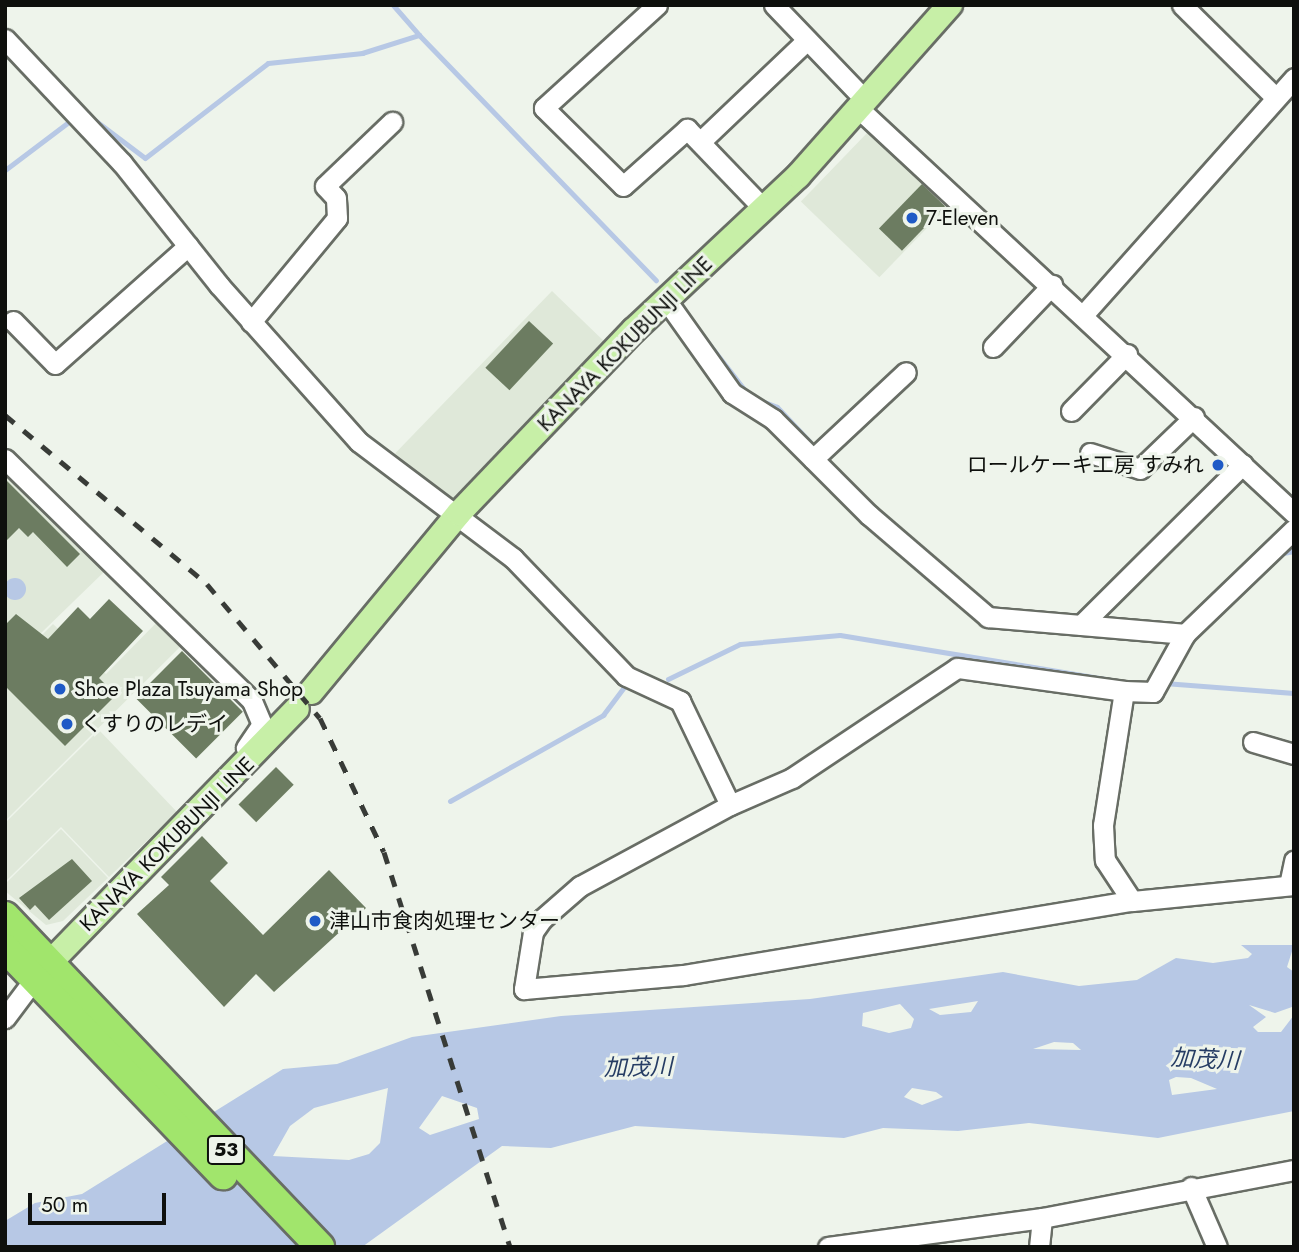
<!DOCTYPE html>
<html>
<head>
<meta charset="utf-8">
<style>
  body { margin:0 }
  #map { position:relative; width:1299px; height:1252px; overflow:hidden; background:#eef4eb; font-family:Jost,"Noto Sans JP",sans-serif }
  div>[style] { position:absolute }
  [style*='--x'] { left:calc(var(--x)*1px); top:calc(var(--y)*1px); width:calc(var(--w)*1px); rotate:calc(var(--a)*1deg) }
  .built>* { inset:0; background:#dfe8d9; transform-origin:0 0 }
  .water>* { inset:0; background:#b7c8e5 }
  .round { border-radius:50% }
  .stream>* { height:5px; margin:-2.5px; padding:0 2.5px; transform-origin:2.5px; border-radius:2.5px; background:#b7c8e5 }
  .building>* { inset:0; background:#6c7c61; transform-origin:0 0 }
  .roads { filter:drop-shadow(2px 0 #686d65) drop-shadow(-2px 0 #686d65) drop-shadow(0 2px #686d65) drop-shadow(0 -2px #686d65) }
  .minor>* { height:19px; margin:-9.5px; padding:0 9.5px; transform-origin:9.5px; border-radius:9.5px; background:#fff }
  .major>* { height:24px; margin:-12px; padding:0 12px; transform-origin:12px; border-radius:12px; background:#c7efa7 }
  .highway>* { height:28px; margin:-14px; padding:0 14px; transform-origin:14px; border-radius:14px; background:#a1e56c }
  .rail>* { height:5px; margin-top:-2.5px; transform-origin:0; background:repeating-linear-gradient(90deg,#383b37 0 12px,transparent 0 24px) }
  .dots>* { width:19px; height:19px; translate:-50% -50%; box-sizing:border-box; border:4px solid #eef4eb; border-radius:50% }
  span { translate:-50% -50%; white-space:nowrap; text-align:center; line-height:1.15; -webkit-text-stroke:6px #eef4eb; paint-order:stroke }
  .shield-label span { padding:2px 5px; background:#eef4eb; border:2px solid; border-radius:5px; -webkit-text-stroke-width:0 }
  .shield-label { font-size:19px; color:#0e100d; font-weight:700 }
  .poi-label { font-size:21px; color:#0e100d }
  .left { translate:0 -50%; text-align:left }
  .right { translate:-100% -50%; text-align:right }
  .street-label { font-size:21px; color:#0e100d }
  .water-label { font-size:23px; color:#263d64; font-style:italic }
  .frame { position:absolute; inset:0; border:7px solid #0e100d; pointer-events:none }
  .scale { position:absolute; left:28px; top:1193px; width:138px; height:32px; box-sizing:border-box; border:4px solid #0e100d; border-top:0; padding-left:9px; font-size:21px; line-height:24px; white-space:nowrap; color:#0e100d; -webkit-text-stroke:5px #eef4eb; paint-order:stroke }
</style>
</head>
<body>
<div id="map">
  <div class="built">
    <i style="left:869px;top:131px;width:109px;height:98px;rotate:44deg"></i>
    <i style="left:552px;top:291px;width:76px;height:226px;rotate:44deg"></i>
    <i style="clip-path:polygon(5px 471px,106px 570px,5px 668px)"></i>
    <i style="clip-path:polygon(159px 620px,184px 643px,5px 821px,5px 672px,53px 624px,106px 674px)"></i>
    <i style="clip-path:polygon(99px 730px,177px 812px,109px 877px,61px 827px,5px 882px,5px 823px)"></i>
    <i style="clip-path:polygon(61px 829px,108px 878px,63px 921px,46px 925px,5px 891px,5px 884px)"></i>
  </div>
  <div class="water">
    <i class="round" style="left:4px;top:578px;width:22px;height:22px"></i>
    <i style="clip-path:polygon(evenodd,1241px 945px,1294px 945px,1287px 967px,1294px 972px,1292px 1007px,1275px 1013px,1249px 1005px,1266px 1017px,1253px 1027px,1258px 1032px,1281px 1032px,1294px 1015px,1294px 1111px,1158px 1138px,1029px 1123px,958px 1131px,883px 1128px,844px 1138px,635px 1126px,551px 1148px,502px 1146px,362px 1247px,5px 1247px,5px 1221px,35px 1203px,82px 1194px,283px 1069px,337px 1064px,412px 1037px,561px 1016px,810px 999px,1003px 972px,1079px 986px,1137px 980px,1176px 958px,1213px 963px,1248px 958px,1252px 954px,1241px 945px,978px 1001px,971px 1012px,940px 1015px,929px 1009px,978px 1001px,1241px 945px,900px 1004px,914px 1019px,911px 1028px,889px 1033px,862px 1026px,863px 1013px,900px 1004px,1241px 945px,1054px 1042px,1073px 1043px,1081px 1050px,1033px 1049px,1054px 1042px,1241px 945px,1176px 1077px,1191px 1078px,1217px 1089px,1172px 1095px,1169px 1080px,1176px 1077px,1241px 945px,388px 1088px,380px 1143px,369px 1154px,349px 1160px,273px 1156px,290px 1126px,314px 1108px,388px 1088px,1241px 945px,912px 1088px,936px 1092px,943px 1097px,922px 1105px,904px 1097px,912px 1088px,1241px 945px,442px 1096px,477px 1108px,479px 1119px,430px 1135px,419px 1128px,442px 1096px)"></i>
  </div>
  <div class="stream">
    <i style="--x:393;--y:5;--w:40;--a:49"></i>
    <i style="--x:88;--y:115;--w:71;--a:37"></i>
    <i style="--x:145;--y:158;--w:155;--a:-37.7"></i>
    <i style="--x:268;--y:63;--w:95;--a:-6.1"></i>
    <i style="--x:362;--y:53;--w:60;--a:-17.5"></i>
    <i style="--x:419;--y:35;--w:341;--a:46"></i>
    <i style="--x:5;--y:170;--w:83;--a:-37.1"></i>
    <i style="--x:702;--y:335;--w:73;--a:52.2"></i>
    <i style="--x:759;--y:400;--w:19;--a:21"></i>
    <i style="--x:777;--y:407;--w:48;--a:46.7"></i>
    <i style="--x:1278;--y:554;--w:16;--a:-11"></i>
    <i style="--x:668;--y:679;--w:80;--a:-25.9"></i>
    <i style="--x:740;--y:644;--w:100;--a:-5.1"></i>
    <i style="--x:840;--y:635;--w:275;--a:9.4"></i>
    <i style="--x:1164;--y:683;--w:130;--a:4.4"></i>
    <i style="--x:450;--y:801;--w:176;--a:-29.3"></i>
    <i style="--x:603;--y:715;--w:39;--a:-53"></i>
  </div>
  <div class="building">
    <i style="left:922px;top:184px;width:32px;height:62px;rotate:44deg"></i>
    <i style="left:529px;top:321px;width:33px;height:64px;rotate:43deg"></i>
    <i style="clip-path:polygon(5px 479px,80px 554px,67px 567px,33px 532px,28px 537px,19px 528px,5px 542px)"></i>
    <i style="clip-path:polygon(109px 599px,143px 631px,99px 678px,116px 695px,65px 746px,5px 686px,5px 625px,16px 614px,48px 639px,78px 607px,90px 619px)"></i>
    <i style="left:182px;top:651px;width:86px;height:66px;rotate:45deg"></i>
    <i style="left:276px;top:767px;width:25px;height:53px;rotate:45deg"></i>
    <i style="clip-path:polygon(202px 836px,228px 863px,210px 881px,263px 935px,329px 870px,366px 908px,274px 992px,256px 974px,224px 1007px,137px 914px,169px 885px,161px 877px)"></i>
    <i style="clip-path:polygon(72px 859px,92px 881px,49px 920px,35px 905px,30px 910px,19px 898px)"></i>
  </div>
  <div class="roads">
    <div class="minor">
      <i style="--x:657;--y:5;--w:153;--a:137.7"></i>
      <i style="--x:544;--y:108;--w:111;--a:44.6"></i>
      <i style="--x:623;--y:186;--w:86;--a:-41.7"></i>
      <i style="--x:687;--y:129;--w:111;--a:46.1"></i>
      <i style="--x:774;--y:5;--w:132;--a:46.2"></i>
      <i style="--x:1182;--y:5;--w:131;--a:44.7"></i>
      <i style="--x:5;--y:39;--w:170;--a:46.7"></i>
      <i style="--x:122;--y:163;--w:156;--a:51.5"></i>
      <i style="--x:219;--y:285;--w:210;--a:48.3"></i>
      <i style="--x:359;--y:442;--w:193;--a:37"></i>
      <i style="--x:513;--y:558;--w:163;--a:46.2"></i>
      <i style="--x:626;--y:676;--w:60;--a:24.8"></i>
      <i style="--x:680;--y:701;--w:115;--a:64.3"></i>
      <i style="--x:730;--y:805;--w:170;--a:151.6"></i>
      <i style="--x:580;--y:886;--w:50;--a:139"></i>
      <i style="--x:542;--y:919;--w:16;--a:125"></i>
      <i style="--x:533;--y:932;--w:58;--a:99"></i>
      <i style="--x:524;--y:989;--w:160;--a:-5"></i>
      <i style="--x:683;--y:975;--w:455;--a:-9.4"></i>
      <i style="--x:1132;--y:901;--w:163;--a:-5.6"></i>
      <i style="--x:858;--y:108;--w:595;--a:42.89"></i>
      <i style="--x:700;--y:142;--w:148;--a:-43.6"></i>
      <i style="--x:666;--y:300;--w:114;--a:54.6"></i>
      <i style="--x:732;--y:393;--w:49;--a:32.4"></i>
      <i style="--x:773;--y:419;--w:136;--a:45"></i>
      <i style="--x:869;--y:515;--w:157;--a:40.6"></i>
      <i style="--x:988;--y:617;--w:198;--a:4.9"></i>
      <i style="--x:1185;--y:634;--w:151;--a:-43.9"></i>
      <i style="--x:1084;--y:314;--w:316;--a:-48.3"></i>
      <i style="--x:13;--y:321;--w:60;--a:45.7"></i>
      <i style="--x:55;--y:364;--w:178;--a:-41.6"></i>
      <i style="--x:251;--y:322;--w:135;--a:-50.4"></i>
      <i style="--x:337;--y:218;--w:20;--a:-93"></i>
      <i style="--x:336;--y:198;--w:16;--a:-133"></i>
      <i style="--x:325;--y:186;--w:93;--a:-43.7"></i>
      <i style="--x:993;--y:347;--w:86;--a:-46.4"></i>
      <i style="--x:1071;--y:411;--w:80;--a:-45.5"></i>
      <i style="--x:1090;--y:453;--w:52;--a:17.7"></i>
      <i style="--x:1140;--y:469;--w:75;--a:-43.9"></i>
      <i style="--x:5;--y:459;--w:346;--a:44.4"></i>
      <i style="--x:252;--y:701;--w:25;--a:67"></i>
      <i style="--x:262;--y:724;--w:29;--a:124"></i>
      <i style="--x:813;--y:459;--w:127;--a:-43.1"></i>
      <i style="--x:1081;--y:625;--w:228;--a:-44.8"></i>
      <i style="--x:1124;--y:691;--w:29;--a:2"></i>
      <i style="--x:1153;--y:692;--w:66;--a:-61.1"></i>
      <i style="--x:1253;--y:742;--w:43;--a:16.3"></i>
      <i style="--x:730;--y:805;--w:68;--a:-23.5"></i>
      <i style="--x:792;--y:778;--w:198;--a:-33.7"></i>
      <i style="--x:957;--y:668;--w:169;--a:7.8"></i>
      <i style="--x:1124;--y:691;--w:136;--a:98.9"></i>
      <i style="--x:1103;--y:825;--w:35;--a:87"></i>
      <i style="--x:1105;--y:860;--w:49;--a:56.6"></i>
      <i style="--x:1289;--y:885;--w:25;--a:-78"></i>
      <i style="--x:5;--y:1018;--w:50;--a:-53.1"></i>
      <i style="--x:1191;--y:1187;--w:65;--a:66.6"></i>
      <i style="--x:828;--y:1247;--w:216;--a:-7.7"></i>
      <i style="--x:1042;--y:1218;--w:257;--a:-10.8"></i>
      <i style="--x:1039;--y:1247;--w:29;--a:-84"></i>
    </div>
    <div class="major">
      <i style="--x:311;--y:692;--w:232;--a:-50.4"></i>
      <i style="--x:459;--y:513;--w:253;--a:-46.3"></i>
      <i style="--x:634;--y:330;--w:225;--a:-43.2"></i>
      <i style="--x:798;--y:176;--w:229;--a:-48.4"></i>
      <i style="--x:36;--y:977;--w:374;--a:-45.8"></i>
    </div>
    <div class="highway">
      <i style="--x:5;--y:916;--w:457;--a:46.4"></i>
      <i style="--x:5;--y:948;--w:315;--a:46.2"></i>
    </div>
  </div>
  <div class="rail">
    <i style="--x:5;--y:415;--w:263;--a:39.9"></i>
    <i style="--x:207;--y:584;--w:175;--a:49.9"></i>
    <i style="--x:320;--y:718;--w:148;--a:64.5"></i>
    <i style="--x:384;--y:852;--w:415;--a:72.3"></i>
  </div>
  <div class="dots">
    <i style="left:912px;top:218px;background:#1f5ac6"></i>
    <i style="left:1218px;top:465px;background:#1f5ac6"></i>
    <i style="left:60px;top:689px;background:#1f5ac6"></i>
    <i style="left:67px;top:724px;background:#1f5ac6"></i>
    <i style="left:315px;top:921px;background:#1f5ac6"></i>
  </div>
  <div class="shield-label">
    <span style="left:226px;top:1150px">53</span>
  </div>
  <div class="poi-label">
    <span class="left" style="left:926px;top:218px">7-Eleven</span>
    <span class="right" style="left:1204px;top:465px">ロールケーキ工房 すみれ</span>
    <span class="left" style="left:74px;top:689px">Shoe Plaza Tsuyama Shop</span>
    <span class="left" style="left:81px;top:724px">くすりのレデイ</span>
    <span class="left" style="left:329px;top:921px">津山市食肉処理センター</span>
  </div>
  <div class="street-label">
    <span style="left:625px;top:344px;rotate:-45deg">KANAYA KOKUBUNJI LINE</span>
    <span style="left:167px;top:844px;rotate:-45deg">KANAYA KOKUBUNJI LINE</span>
  </div>
  <div class="water-label">
    <span style="left:1205px;top:1059px;rotate:3deg">加茂川</span>
    <span style="left:638px;top:1067px;rotate:-1deg">加茂川</span>
  </div>
  <div class="frame"></div>
  <div class="scale">50 m</div>
</div>
</body>
</html>
